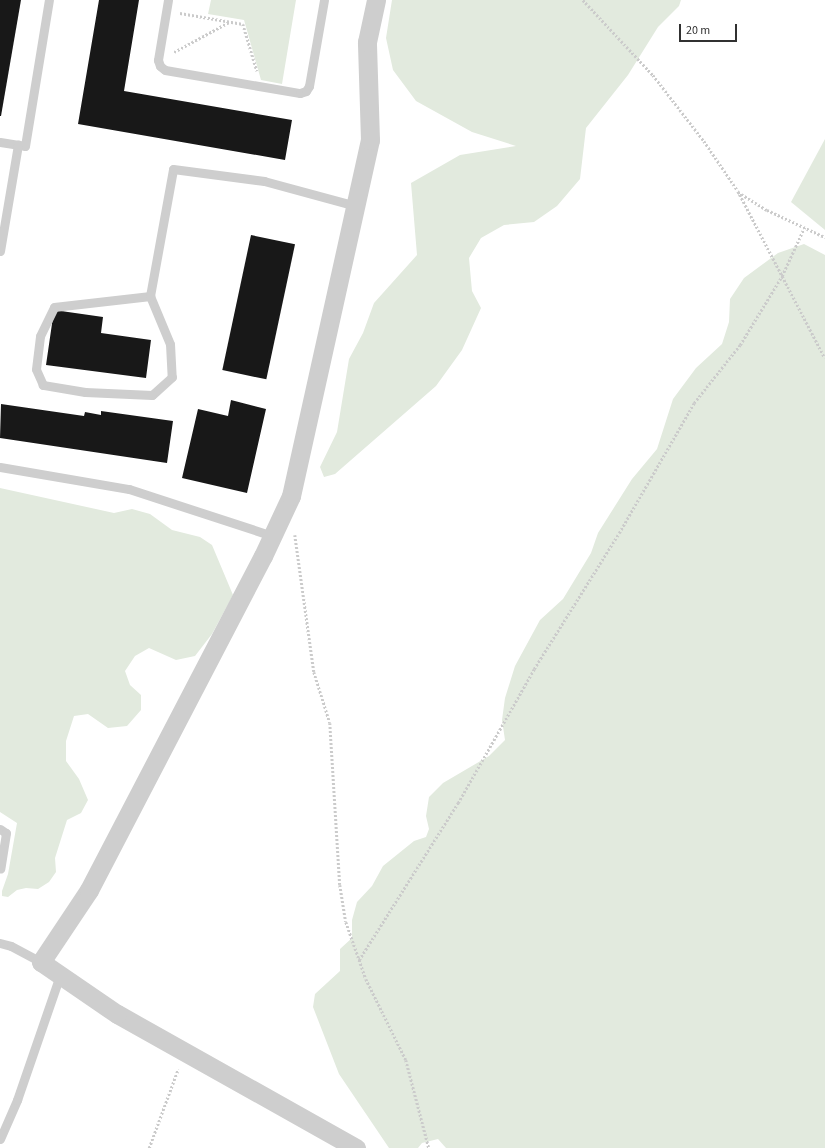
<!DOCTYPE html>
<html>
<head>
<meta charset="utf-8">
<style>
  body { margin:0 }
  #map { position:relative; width:825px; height:1148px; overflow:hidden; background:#fff; font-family:"Source Sans 3",sans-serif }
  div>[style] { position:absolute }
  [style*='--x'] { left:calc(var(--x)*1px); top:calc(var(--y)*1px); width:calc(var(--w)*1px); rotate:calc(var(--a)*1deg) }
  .green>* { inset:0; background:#e2eade }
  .building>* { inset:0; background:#181818; transform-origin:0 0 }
  .path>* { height:2.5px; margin-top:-1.25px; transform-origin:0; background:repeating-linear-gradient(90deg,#cbcbcb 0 2px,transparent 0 4px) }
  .service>* { height:9px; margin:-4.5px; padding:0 4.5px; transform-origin:4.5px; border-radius:4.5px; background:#cecece }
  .minor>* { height:19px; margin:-9.5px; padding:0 9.5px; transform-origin:9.5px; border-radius:9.5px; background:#cecece }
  span { translate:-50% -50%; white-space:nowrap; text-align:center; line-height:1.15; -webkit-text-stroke:4px #fff; paint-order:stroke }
  .scale { position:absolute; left:679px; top:24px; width:58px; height:18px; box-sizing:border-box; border:2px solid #313131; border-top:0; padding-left:5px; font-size:12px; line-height:14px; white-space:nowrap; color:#313131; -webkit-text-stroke:3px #fff; paint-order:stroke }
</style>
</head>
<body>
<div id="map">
  <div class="green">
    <i style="clip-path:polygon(211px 0,296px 0,282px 84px,261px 80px,244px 20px,208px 14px)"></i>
    <i style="clip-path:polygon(392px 0,681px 0,679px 6px,658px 27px,628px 75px,586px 128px,580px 179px,557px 206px,534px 222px,504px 225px,481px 238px,469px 258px,472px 291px,481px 308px,462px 350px,436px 386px,335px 474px,324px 477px,320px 467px,337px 432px,349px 359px,363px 333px,374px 303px,417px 255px,411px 183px,460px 155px,516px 146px,472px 132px,416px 101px,393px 70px,386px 38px)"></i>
    <i style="clip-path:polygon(825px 139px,825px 230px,791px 202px)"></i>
    <i style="clip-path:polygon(804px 244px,825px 255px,825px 1148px,446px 1148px,438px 1139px,422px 1143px,418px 1148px,389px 1148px,339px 1074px,313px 1007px,315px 994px,340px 971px,340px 949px,352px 938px,352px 920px,357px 902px,372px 886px,383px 866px,414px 841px,426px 837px,429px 829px,426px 816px,429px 797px,443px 783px,489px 756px,505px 740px,502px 720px,505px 698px,515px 666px,540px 620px,563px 599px,591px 553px,598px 533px,632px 479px,657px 449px,673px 399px,696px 368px,722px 344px,729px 322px,730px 299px,744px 278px,778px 253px)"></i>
    <i style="clip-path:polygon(0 488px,114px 513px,132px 509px,150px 514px,172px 530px,200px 537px,212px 545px,233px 595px,212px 634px,195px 656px,176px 660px,149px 648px,135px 656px,125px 671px,130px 685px,141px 695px,141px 710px,127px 726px,108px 728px,88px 714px,74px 716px,66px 741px,66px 761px,79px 779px,88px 800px,81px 813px,67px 820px,55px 858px,56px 872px,49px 882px,38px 889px,26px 888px,17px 890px,8px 897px,2px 896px,2px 891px,8px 874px,17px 823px,0 812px)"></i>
  </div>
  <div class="building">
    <i style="clip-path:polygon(0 0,21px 0,1px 116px,0 116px)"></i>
    <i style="clip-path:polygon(99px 0,139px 0,124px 91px,292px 120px,285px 160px,78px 124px)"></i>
    <i style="left:251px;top:235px;width:45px;height:138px;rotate:12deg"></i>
    <i style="clip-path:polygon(54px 310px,103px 317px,101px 333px,151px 340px,146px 378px,46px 365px)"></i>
    <i style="clip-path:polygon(231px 400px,266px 409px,247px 493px,182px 478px,198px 409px,228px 416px)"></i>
    <i style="clip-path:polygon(1px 404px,84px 416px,85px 412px,101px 415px,101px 411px,173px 421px,167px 463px,0 438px)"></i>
  </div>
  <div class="path">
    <i style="--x:583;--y:0;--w:103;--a:47"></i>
    <i style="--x:653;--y:75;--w:83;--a:52.3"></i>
    <i style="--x:704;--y:141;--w:60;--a:55.8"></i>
    <i style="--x:738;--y:191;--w:188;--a:62.5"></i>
    <i style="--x:180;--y:13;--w:64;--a:9.9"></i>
    <i style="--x:243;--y:24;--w:49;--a:73.4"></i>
    <i style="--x:174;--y:52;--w:63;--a:-28.6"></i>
    <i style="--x:738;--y:192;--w:34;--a:32"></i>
    <i style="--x:767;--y:210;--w:64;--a:25"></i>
    <i style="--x:295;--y:535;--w:138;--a:82.1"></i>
    <i style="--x:314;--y:672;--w:53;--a:72.6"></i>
    <i style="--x:330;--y:723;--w:162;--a:86.5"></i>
    <i style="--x:340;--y:885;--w:37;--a:81"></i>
    <i style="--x:346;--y:922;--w:60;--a:70.7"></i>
    <i style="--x:366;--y:979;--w:90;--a:63.7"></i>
    <i style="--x:406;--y:1060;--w:91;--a:75.4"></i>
    <i style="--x:359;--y:960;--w:186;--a:-57.8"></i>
    <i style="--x:458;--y:803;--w:154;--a:-60.4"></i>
    <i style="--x:534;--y:669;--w:160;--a:-58"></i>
    <i style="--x:619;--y:533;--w:150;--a:-60"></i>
    <i style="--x:694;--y:403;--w:74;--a:-51.6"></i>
    <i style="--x:740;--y:345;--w:81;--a:-58.7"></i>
    <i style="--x:782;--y:276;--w:55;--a:-65.3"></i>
    <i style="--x:149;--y:1148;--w:84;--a:-69.8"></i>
  </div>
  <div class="service">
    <i style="--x:168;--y:0;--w:61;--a:99.5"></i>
    <i style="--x:158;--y:60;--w:6;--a:72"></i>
    <i style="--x:160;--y:66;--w:6;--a:39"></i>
    <i style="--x:165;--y:70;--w:137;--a:9.7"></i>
    <i style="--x:300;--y:93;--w:6;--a:-18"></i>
    <i style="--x:306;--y:91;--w:6;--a:-59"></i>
    <i style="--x:309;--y:86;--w:87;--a:-80.1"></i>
    <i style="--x:0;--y:142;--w:25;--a:9"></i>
    <i style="--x:25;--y:146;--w:148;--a:-80.7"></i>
    <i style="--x:0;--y:251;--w:108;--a:-80.4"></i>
    <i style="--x:150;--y:296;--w:52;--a:67.4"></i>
    <i style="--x:170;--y:344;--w:33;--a:87"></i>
    <i style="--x:172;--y:377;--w:27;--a:138"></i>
    <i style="--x:152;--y:395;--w:67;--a:-177.4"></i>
    <i style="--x:85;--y:392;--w:43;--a:-170.5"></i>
    <i style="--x:43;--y:385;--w:17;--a:-114"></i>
    <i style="--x:36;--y:369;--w:33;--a:-83"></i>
    <i style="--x:40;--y:336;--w:32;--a:-64"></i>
    <i style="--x:54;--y:307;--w:97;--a:-6.5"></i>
    <i style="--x:150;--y:296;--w:129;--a:-79.7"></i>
    <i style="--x:173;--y:169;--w:92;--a:7.5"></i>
    <i style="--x:264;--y:181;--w:95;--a:15.2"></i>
    <i style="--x:0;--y:467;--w:131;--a:9.7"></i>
    <i style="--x:129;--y:489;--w:151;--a:18.1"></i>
    <i style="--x:0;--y:829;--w:7;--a:34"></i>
    <i style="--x:6;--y:833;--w:36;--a:99"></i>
    <i style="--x:0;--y:943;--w:11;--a:15"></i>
    <i style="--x:11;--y:946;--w:34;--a:28"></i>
    <i style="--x:0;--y:1139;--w:43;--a:-66.4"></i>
    <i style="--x:17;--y:1100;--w:132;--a:-71"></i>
  </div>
  <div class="minor">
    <i style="--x:356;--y:1148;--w:274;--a:-150.7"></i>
    <i style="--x:117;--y:1014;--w:92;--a:-145.6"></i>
    <i style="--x:41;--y:962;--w:87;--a:-56.3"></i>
    <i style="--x:89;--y:890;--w:377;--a:-62.5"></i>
    <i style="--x:263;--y:556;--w:66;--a:-65"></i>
    <i style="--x:291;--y:496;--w:365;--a:-77.5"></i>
    <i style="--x:370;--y:140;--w:98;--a:-91.8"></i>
    <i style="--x:367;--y:42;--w:43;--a:-77.9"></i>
  </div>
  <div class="scale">20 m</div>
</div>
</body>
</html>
